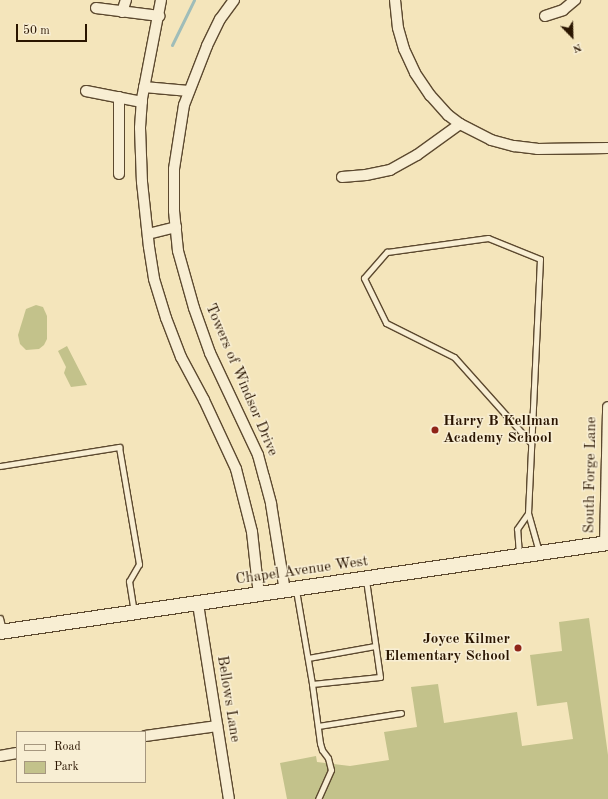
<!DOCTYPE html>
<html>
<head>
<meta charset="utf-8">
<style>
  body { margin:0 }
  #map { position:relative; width:608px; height:799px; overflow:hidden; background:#f4e5bb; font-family:"Old Standard TT",serif }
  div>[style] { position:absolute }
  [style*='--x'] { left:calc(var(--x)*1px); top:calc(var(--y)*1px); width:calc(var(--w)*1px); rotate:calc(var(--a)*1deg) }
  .green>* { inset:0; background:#c3c28b }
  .stream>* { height:3px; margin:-1.5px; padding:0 1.5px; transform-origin:1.5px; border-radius:1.5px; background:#9fbdb9 }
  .roads { filter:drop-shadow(1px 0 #5c492f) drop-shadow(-1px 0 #5c492f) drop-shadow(0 1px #5c492f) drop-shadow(0 -1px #5c492f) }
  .lane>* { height:5px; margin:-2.5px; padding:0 2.5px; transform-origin:2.5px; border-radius:2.5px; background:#f8eed3 }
  .street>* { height:10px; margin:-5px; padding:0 5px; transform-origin:5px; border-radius:5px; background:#f8eed3 }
  .secondary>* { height:14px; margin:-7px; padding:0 7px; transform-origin:7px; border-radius:7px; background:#f8eed3 }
  .dots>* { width:11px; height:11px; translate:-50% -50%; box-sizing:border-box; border:2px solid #f8eed3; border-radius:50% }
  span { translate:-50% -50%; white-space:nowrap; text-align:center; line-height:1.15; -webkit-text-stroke:3px #f8eed3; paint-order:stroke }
  .street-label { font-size:15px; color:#2a1500 }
  .poi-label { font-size:15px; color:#2a1500; font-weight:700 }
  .left { translate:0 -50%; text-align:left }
  .right { translate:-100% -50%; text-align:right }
  .legend { position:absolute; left:16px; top:731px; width:130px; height:52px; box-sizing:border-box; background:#f8eed3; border:1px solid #a6977f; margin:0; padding:5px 7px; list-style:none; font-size:12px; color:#2a1500 }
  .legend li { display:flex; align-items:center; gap:8px; height:20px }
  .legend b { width:20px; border:1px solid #a6977f }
  .north { position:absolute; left:552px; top:16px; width:40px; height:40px; -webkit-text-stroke:3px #f8eed3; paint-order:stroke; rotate:157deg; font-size:11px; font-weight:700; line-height:16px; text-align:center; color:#2a1500 }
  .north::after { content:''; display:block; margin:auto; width:14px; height:18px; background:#2a1500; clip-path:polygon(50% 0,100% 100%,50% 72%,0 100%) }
  .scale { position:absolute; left:16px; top:24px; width:71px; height:18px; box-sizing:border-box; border:2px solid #2a1500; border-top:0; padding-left:5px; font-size:12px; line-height:14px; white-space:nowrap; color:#2a1500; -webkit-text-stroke:3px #f8eed3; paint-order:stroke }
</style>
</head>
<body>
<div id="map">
  <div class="green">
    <i style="clip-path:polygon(36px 305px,43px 307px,47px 316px,47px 339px,44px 345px,39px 349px,26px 350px,20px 344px,18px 335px,26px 309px)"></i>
    <i style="clip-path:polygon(67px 346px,87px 385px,71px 387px,64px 373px,66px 367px,58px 351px)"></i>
    <i style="clip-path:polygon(589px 618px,608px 755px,608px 799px,287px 799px,280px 763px,316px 756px,317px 762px,350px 766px,389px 760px,384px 732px,417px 727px,411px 687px,438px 684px,444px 723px,517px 712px,522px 746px,573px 739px,567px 702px,537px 706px,530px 655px,562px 651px,559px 622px)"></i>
  </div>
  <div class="stream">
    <i style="--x:172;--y:45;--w:50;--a:-63.9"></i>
  </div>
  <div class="roads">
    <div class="lane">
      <i style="--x:531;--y:443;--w:115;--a:-131.8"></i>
      <i style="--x:454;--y:357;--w:76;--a:-153.4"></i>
      <i style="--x:386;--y:323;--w:50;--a:-116.1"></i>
      <i style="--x:364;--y:278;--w:35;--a:-49"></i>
      <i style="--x:387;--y:252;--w:102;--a:-7.9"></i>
      <i style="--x:488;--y:238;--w:56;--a:22"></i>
      <i style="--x:540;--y:259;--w:254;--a:92.7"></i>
      <i style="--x:528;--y:513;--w:41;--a:74.2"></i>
      <i style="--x:0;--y:466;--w:121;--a:-9.1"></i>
      <i style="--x:119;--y:447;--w:119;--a:80.3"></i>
      <i style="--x:139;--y:564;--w:20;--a:120"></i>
      <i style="--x:129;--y:581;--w:31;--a:81"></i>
      <i style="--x:519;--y:555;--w:26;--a:-94"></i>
      <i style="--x:517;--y:529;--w:19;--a:-55"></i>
      <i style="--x:296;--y:590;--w:95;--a:80.3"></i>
      <i style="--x:312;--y:684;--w:68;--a:-5.9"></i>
      <i style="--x:380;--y:677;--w:98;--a:-98.2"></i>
      <i style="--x:0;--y:618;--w:12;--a:76"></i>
      <i style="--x:308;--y:658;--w:68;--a:-10.2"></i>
      <i style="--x:312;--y:684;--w:60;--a:82.3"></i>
      <i style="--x:320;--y:743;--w:7;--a:74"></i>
      <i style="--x:322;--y:750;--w:10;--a:53"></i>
      <i style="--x:328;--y:758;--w:12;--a:76"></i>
      <i style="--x:331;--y:770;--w:32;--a:114"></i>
      <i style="--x:318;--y:726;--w:84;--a:-8.9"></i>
    </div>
    <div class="street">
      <i style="--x:161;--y:0;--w:101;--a:100.9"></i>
      <i style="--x:142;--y:99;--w:29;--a:94"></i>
      <i style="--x:140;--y:128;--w:54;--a:87.9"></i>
      <i style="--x:142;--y:182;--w:65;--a:83.9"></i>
      <i style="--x:149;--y:247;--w:32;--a:81"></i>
      <i style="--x:154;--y:279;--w:41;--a:72.9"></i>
      <i style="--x:166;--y:318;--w:42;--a:69"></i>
      <i style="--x:181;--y:357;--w:49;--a:61.9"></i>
      <i style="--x:204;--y:400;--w:76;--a:65.1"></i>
      <i style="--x:236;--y:469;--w:65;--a:75.7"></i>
      <i style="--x:252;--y:532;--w:63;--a:83.7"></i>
      <i style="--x:234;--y:0;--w:24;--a:126"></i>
      <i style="--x:220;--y:19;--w:30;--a:116"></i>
      <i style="--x:207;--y:46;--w:63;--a:111.3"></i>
      <i style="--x:184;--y:105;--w:65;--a:98.9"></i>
      <i style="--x:174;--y:169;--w:42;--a:90"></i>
      <i style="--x:174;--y:211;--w:40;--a:84.3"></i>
      <i style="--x:178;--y:251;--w:59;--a:74.3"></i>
      <i style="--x:194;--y:308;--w:48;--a:70.4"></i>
      <i style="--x:210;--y:353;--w:113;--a:64.8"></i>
      <i style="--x:258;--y:455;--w:23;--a:75"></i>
      <i style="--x:264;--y:477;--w:28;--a:75"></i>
      <i style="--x:271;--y:504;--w:88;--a:80.9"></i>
      <i style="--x:395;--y:0;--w:28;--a:84"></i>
      <i style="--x:398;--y:28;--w:22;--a:74"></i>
      <i style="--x:404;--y:49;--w:26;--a:65"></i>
      <i style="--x:415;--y:73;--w:27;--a:56"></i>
      <i style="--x:430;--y:95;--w:27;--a:48"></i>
      <i style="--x:448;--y:115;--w:15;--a:37"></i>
      <i style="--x:460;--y:124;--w:35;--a:27"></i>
      <i style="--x:491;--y:140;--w:24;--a:15"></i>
      <i style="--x:514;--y:146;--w:23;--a:7"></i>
      <i style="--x:537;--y:149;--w:71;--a:-0.8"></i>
      <i style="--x:96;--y:8;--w:64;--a:7.2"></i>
      <i style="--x:122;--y:12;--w:13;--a:-72"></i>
      <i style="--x:545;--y:16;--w:19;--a:-18"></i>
      <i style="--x:563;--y:10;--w:16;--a:-40"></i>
      <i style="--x:144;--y:87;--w:45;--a:5.1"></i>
      <i style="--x:86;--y:91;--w:57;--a:11.1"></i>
      <i style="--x:119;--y:174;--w:77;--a:-90"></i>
      <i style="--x:342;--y:177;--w:24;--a:-5"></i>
      <i style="--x:366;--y:175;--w:25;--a:-12"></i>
      <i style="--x:390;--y:170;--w:31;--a:-29"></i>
      <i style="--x:417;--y:155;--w:53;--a:-35.8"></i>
      <i style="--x:148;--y:234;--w:29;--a:-14"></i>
      <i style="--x:605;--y:544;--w:137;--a:-88.7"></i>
      <i style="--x:198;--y:604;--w:197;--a:81"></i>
      <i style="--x:145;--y:736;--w:73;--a:-7.9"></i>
      <i style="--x:0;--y:756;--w:17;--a:-10"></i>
    </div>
    <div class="secondary">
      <i style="--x:0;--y:632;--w:614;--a:-8.33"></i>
    </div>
  </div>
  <div class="dots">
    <i style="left:435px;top:430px;background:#8f2418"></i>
    <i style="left:518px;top:648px;background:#8f2418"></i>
  </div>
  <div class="street-label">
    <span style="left:241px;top:380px;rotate:67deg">Towers of Windsor Drive</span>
    <span style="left:591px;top:475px;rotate:-89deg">South Forge Lane</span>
    <span style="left:302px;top:571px;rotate:-8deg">Chapel Avenue West</span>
    <span style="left:228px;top:699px;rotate:81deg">Bellows Lane</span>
  </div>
  <div class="poi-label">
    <span class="left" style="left:443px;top:430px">Harry B Kellman<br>Academy School</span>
    <span class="right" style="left:510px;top:648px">Joyce Kilmer<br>Elementary School</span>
  </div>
  <ul class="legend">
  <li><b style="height:5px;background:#f8eed3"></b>Road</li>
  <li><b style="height:11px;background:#c3c28b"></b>Park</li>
  </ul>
  <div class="north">N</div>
  <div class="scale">50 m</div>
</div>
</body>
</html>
